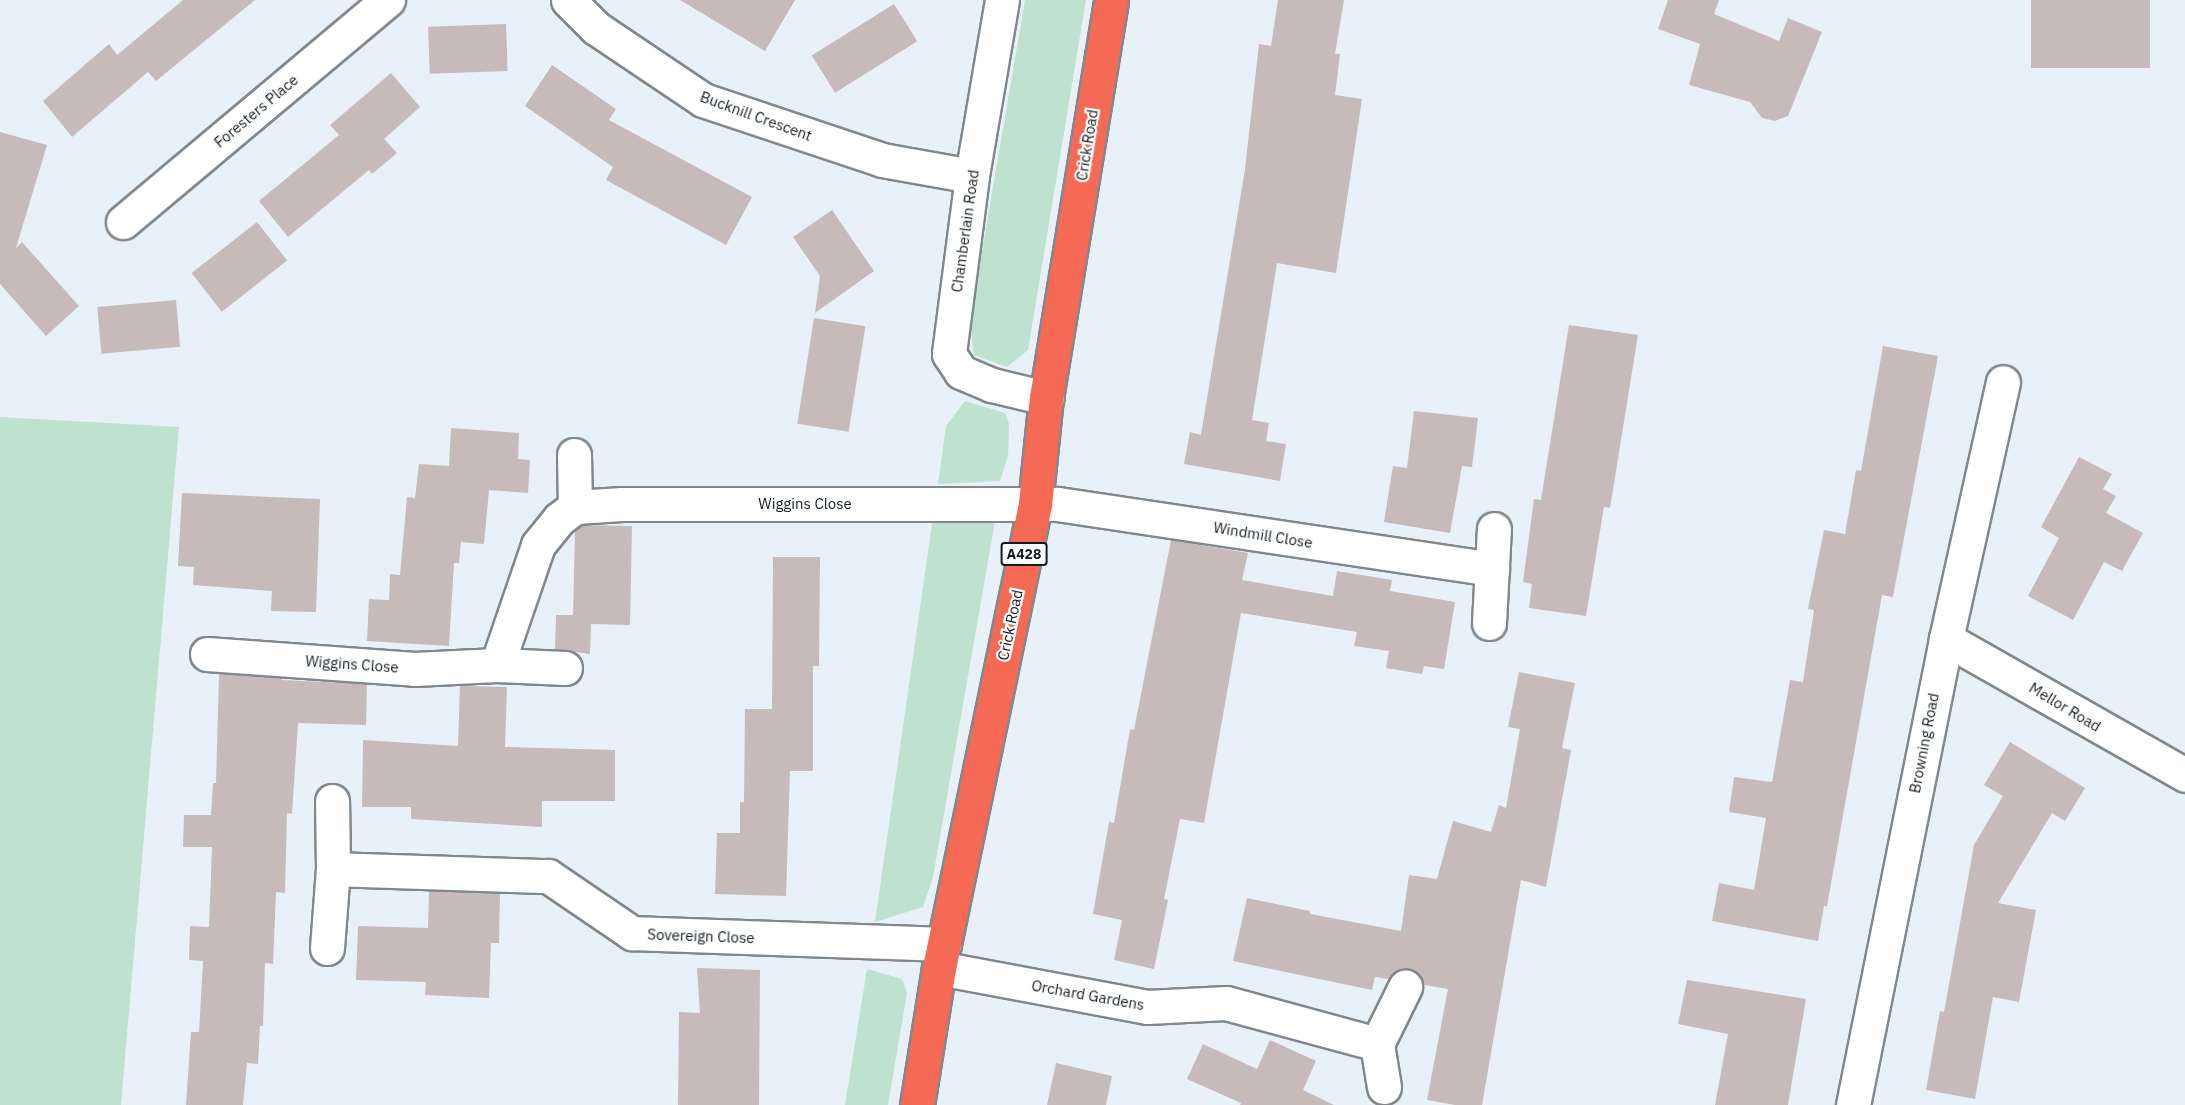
<!DOCTYPE html>
<html>
<head>
<meta charset="utf-8">
<style>
  body { margin:0 }
  #map { position:relative; width:2185px; height:1105px; overflow:hidden; background:#e9f1f8; font-family:"IBM Plex Sans",sans-serif }
  div>[style] { position:absolute }
  [style*='--x'] { left:calc(var(--x)*1px); top:calc(var(--y)*1px); width:calc(var(--w)*1px); rotate:calc(var(--a)*1deg) }
  .green>* { inset:0; background:#bee2cf }
  .building>* { inset:0; background:#c6baba; transform-origin:0 0 }
  .roads { filter:drop-shadow(2px 0 #80888e) drop-shadow(-2px 0 #80888e) drop-shadow(0 2px #80888e) drop-shadow(0 -2px #80888e) }
  .minor>* { height:33px; margin:-16.5px; padding:0 16.5px; transform-origin:16.5px; border-radius:16.5px; background:#fff }
  .highway>* { height:33px; margin:-16.5px; padding:0 16.5px; transform-origin:16.5px; border-radius:16.5px; background:#f46a54 }
  span { translate:-50% -50%; white-space:nowrap; text-align:center; line-height:1.15; -webkit-text-stroke:4.5px #fcfeff; paint-order:stroke }
  .shield-label span { padding:2px 4px; background:#fcfeff; border:2px solid; border-radius:4px; -webkit-text-stroke-width:0 }
  .shield-label { font-size:14px; color:#181b1e; font-weight:700 }
  .street-label { font-size:15px; color:#181b1e }
</style>
</head>
<body>
<div id="map">
  <div class="green">
    <i style="clip-path:polygon(1025px 0,1086px 0,1028px 350px,1007px 367px,974px 355px,970px 321px)"></i>
    <i style="clip-path:polygon(965px 401px,1005px 413px,1009px 424px,1008px 456px,1000px 481px,938px 484px,946px 426px)"></i>
    <i style="clip-path:polygon(0 417px,179px 427px,121px 1105px,0 1105px)"></i>
    <i style="clip-path:polygon(933px 517px,995px 521px,933px 877px,923px 907px,875px 922px)"></i>
    <i style="clip-path:polygon(867px 969px,902px 979px,907px 993px,888px 1105px,845px 1105px)"></i>
  </div>
  <div class="building">
    <i style="clip-path:polygon(183px 0,255px 0,156px 81px,148px 72px,72px 137px,43px 101px,109px 44px,117px 55px)"></i>
    <i style="clip-path:polygon(680px 0,795px 0,765px 51px)"></i>
    <i style="clip-path:polygon(1278px 0,1344px 0,1335px 54px,1340px 54px,1335px 95px,1362px 99px,1336px 273px,1277px 263px,1252px 420px,1269px 423px,1266px 441px,1286px 444px,1280px 481px,1184px 464px,1190px 432px,1201px 435px,1245px 169px,1259px 44px,1271px 46px)"></i>
    <i style="clip-path:polygon(1668px 0,1719px 0,1714px 14px,1779px 41px,1788px 18px,1822px 32px,1788px 116px,1775px 121px,1762px 118px,1750px 102px,1689px 85px,1700px 44px,1658px 29px)"></i>
    <i style="left:2031px;top:0;width:119px;height:68px"></i>
    <i style="left:894px;top:4px;width:44px;height:97px;rotate:58deg"></i>
    <i style="left:506px;top:24px;width:47px;height:78px;rotate:88deg"></i>
    <i style="clip-path:polygon(552px 65px,616px 109px,609px 120px,752px 197px,726px 245px,606px 180px,613px 167px,525px 106px)"></i>
    <i style="clip-path:polygon(391px 73px,420px 107px,384px 139px,397px 153px,372px 174px,369px 170px,288px 237px,259px 201px,339px 135px,330px 125px)"></i>
    <i style="clip-path:polygon(0 132px,47px 145px,16px 248px,22px 242px,79px 306px,46px 336px,0 284px)"></i>
    <i style="clip-path:polygon(832px 210px,874px 271px,815px 313px,820px 276px,793px 237px)"></i>
    <i style="left:257px;top:222px;width:49px;height:83px;rotate:52deg"></i>
    <i style="left:176px;top:300px;width:47px;height:79px;rotate:85deg"></i>
    <i style="left:814px;top:318px;width:52px;height:107px;rotate:9deg"></i>
    <i style="clip-path:polygon(1569px 325px,1638px 335px,1610px 508px,1604px 507px,1586px 616px,1529px 608px,1532px 584px,1523px 582px,1534px 499px,1541px 500px)"></i>
    <i style="clip-path:polygon(1883px 346px,1938px 356px,1893px 597px,1882px 595px,1827px 906px,1824px 906px,1818px 941px,1712px 921px,1719px 883px,1754px 890px,1766px 818px,1729px 812px,1734px 777px,1772px 782px,1790px 680px,1803px 682px,1814px 610px,1808px 609px,1824px 530px,1845px 534px,1856px 470px,1861px 471px)"></i>
    <i style="clip-path:polygon(1414px 411px,1478px 418px,1472px 467px,1462px 466px,1450px 533px,1384px 522px,1393px 466px,1407px 468px)"></i>
    <i style="clip-path:polygon(451px 428px,519px 433px,518px 459px,530px 460px,528px 493px,489px 490px,484px 544px,461px 542px,459px 563px,454px 563px,449px 646px,367px 641px,369px 599px,389px 600px,390px 574px,400px 575px,407px 497px,415px 498px,419px 464px,449px 466px)"></i>
    <i style="clip-path:polygon(2079px 457px,2112px 474px,2103px 489px,2116px 496px,2106px 513px,2143px 533px,2122px 571px,2104px 562px,2073px 620px,2028px 596px,2059px 538px,2041px 527px)"></i>
    <i style="clip-path:polygon(182px 493px,320px 499px,316px 612px,271px 611px,272px 591px,193px 585px,194px 567px,178px 566px)"></i>
    <i style="clip-path:polygon(582px 525px,632px 526px,630px 625px,591px 624px,590px 654px,555px 649px,556px 615px,573px 615px,575px 531px)"></i>
    <i style="clip-path:polygon(1171px 540px,1248px 553px,1242px 580px,1333px 596px,1337px 571px,1392px 580px,1390px 591px,1455px 602px,1444px 669px,1424px 666px,1422px 674px,1386px 668px,1389px 651px,1354px 646px,1357px 632px,1241px 613px,1204px 823px,1180px 819px,1164px 899px,1168px 900px,1154px 969px,1114px 960px,1122px 920px,1093px 914px,1109px 822px,1114px 823px,1130px 729px,1134px 730px)"></i>
    <i style="clip-path:polygon(773px 557px,820px 557px,819px 666px,813px 666px,813px 771px,790px 771px,786px 896px,715px 894px,717px 833px,740px 833px,740px 802px,744px 802px,745px 709px,772px 709px)"></i>
    <i style="clip-path:polygon(1519px 672px,1575px 683px,1562px 748px,1571px 750px,1546px 887px,1521px 880px,1482px 1105px,1455px 1105px,1427px 1100px,1448px 989px,1424px 985px,1421px 977px,1414px 970px,1404px 968px,1395px 971px,1388px 979px,1375px 977px,1372px 990px,1233px 961px,1247px 898px,1310px 911px,1310px 914px,1401px 931px,1409px 875px,1437px 879px,1453px 821px,1491px 832px,1499px 805px,1506px 808px,1520px 729px,1508px 727px)"></i>
    <i style="clip-path:polygon(219px 674px,282px 678px,282px 680px,367px 684px,366px 725px,298px 723px,292px 814px,287px 813px,285px 893px,276px 892px,273px 964px,265px 963px,263px 1026px,260px 1026px,258px 1064px,247px 1063px,243px 1105px,186px 1105px,191px 1032px,199px 1032px,203px 961px,189px 960px,190px 926px,209px 927px,212px 847px,183px 847px,184px 815px,211px 815px,213px 783px,216px 783px)"></i>
    <i style="clip-path:polygon(460px 686px,507px 687px,505px 747px,615px 750px,615px 801px,542px 801px,542px 827px,411px 819px,411px 807px,362px 807px,363px 740px,458px 746px)"></i>
    <i style="clip-path:polygon(2010px 742px,2085px 788px,2065px 821px,2052px 813px,1998px 903px,2036px 910px,2019px 1002px,1993px 997px,1975px 1099px,1926px 1090px,1940px 1011px,1944px 1012px,1974px 845px,2003px 796px,1984px 785px)"></i>
    <i style="clip-path:polygon(429px 891px,500px 893px,499px 943px,491px 943px,489px 998px,425px 995px,426px 982px,356px 980px,358px 926px,428px 928px)"></i>
    <i style="clip-path:polygon(697px 968px,760px 970px,759px 1105px,678px 1105px,679px 1012px,700px 1013px)"></i>
    <i style="clip-path:polygon(1687px 980px,1806px 999px,1788px 1105px,1715px 1105px,1728px 1034px,1678px 1024px)"></i>
    <i style="clip-path:polygon(1270px 1040px,1316px 1061px,1303px 1090px,1334px 1105px,1240px 1105px,1241px 1103px,1187px 1079px,1203px 1044px,1257px 1069px)"></i>
    <i style="clip-path:polygon(1056px 1063px,1112px 1076px,1106px 1105px,1047px 1105px)"></i>
  </div>
  <div class="roads">
    <div class="minor">
      <i style="--x:568;--y:0;--w:40;--a:45"></i>
      <i style="--x:596;--y:28;--w:129;--a:33.9"></i>
      <i style="--x:703;--y:100;--w:189;--a:18.5"></i>
      <i style="--x:882;--y:160;--w:91;--a:10.1"></i>
      <i style="--x:1002;--y:0;--w:179;--a:99.7"></i>
      <i style="--x:972;--y:176;--w:179;--a:97.4"></i>
      <i style="--x:949;--y:354;--w:22;--a:56"></i>
      <i style="--x:961;--y:372;--w:34;--a:23"></i>
      <i style="--x:992;--y:385;--w:56;--a:13.5"></i>
      <i style="--x:123;--y:222;--w:346;--a:-40"></i>
      <i style="--x:574;--y:455;--w:52;--a:88.9"></i>
      <i style="--x:1489;--y:623;--w:94;--a:-87"></i>
      <i style="--x:1946;--y:639;--w:275;--a:29.6"></i>
      <i style="--x:207;--y:654;--w:208;--a:4.1"></i>
      <i style="--x:414;--y:669;--w:83;--a:-2.8"></i>
      <i style="--x:497;--y:665;--w:127;--a:-71.1"></i>
      <i style="--x:538;--y:545;--w:33;--a:-51"></i>
      <i style="--x:559;--y:519;--w:20;--a:-37"></i>
      <i style="--x:575;--y:507;--w:47;--a:-3.7"></i>
      <i style="--x:622;--y:504;--w:436;--a:0"></i>
      <i style="--x:1058;--y:504;--w:439;--a:8.5"></i>
      <i style="--x:497;--y:665;--w:68;--a:2.5"></i>
      <i style="--x:333;--y:869;--w:215;--a:1.9"></i>
      <i style="--x:548;--y:876;--w:102;--a:34.2"></i>
      <i style="--x:632;--y:933;--w:312;--a:2"></i>
      <i style="--x:327;--y:948;--w:79;--a:-85.7"></i>
      <i style="--x:333;--y:869;--w:68;--a:-90.8"></i>
      <i style="--x:939;--y:968;--w:212;--a:10.6"></i>
      <i style="--x:1147;--y:1007;--w:79;--a:-2.9"></i>
      <i style="--x:1226;--y:1003;--w:156;--a:15.2"></i>
      <i style="--x:1384;--y:1087;--w:44;--a:-99.2"></i>
      <i style="--x:1377;--y:1044;--w:64;--a:-63.8"></i>
      <i style="--x:1853;--y:1105;--w:475;--a:-78.7"></i>
      <i style="--x:1946;--y:639;--w:263;--a:-77.5"></i>
    </div>
    <div class="highway">
      <i style="--x:917;--y:1105;--w:139;--a:-80.9"></i>
      <i style="--x:939;--y:968;--w:474;--a:-78.3"></i>
      <i style="--x:1035;--y:504;--w:107;--a:-84.1"></i>
      <i style="--x:1046;--y:398;--w:403;--a:-80.7"></i>
    </div>
  </div>
  <div class="shield-label">
    <span style="left:1024px;top:554px">A428</span>
  </div>
  <div class="street-label">
    <span style="left:256px;top:111px;rotate:-40deg">Foresters Place</span>
    <span style="left:756px;top:116px;rotate:20deg">Bucknill Crescent</span>
    <span style="left:1087px;top:145px;rotate:-81deg">Crick Road</span>
    <span style="left:965px;top:231px;rotate:-82deg">Chamberlain Road</span>
    <span style="left:805px;top:504px">Wiggins Close</span>
    <span style="left:1263px;top:535px;rotate:9deg">Windmill Close</span>
    <span style="left:1010px;top:625px;rotate:-78deg">Crick Road</span>
    <span style="left:352px;top:664px;rotate:4deg">Wiggins Close</span>
    <span style="left:2065px;top:707px;rotate:31deg">Mellor Road</span>
    <span style="left:1924px;top:743px;rotate:-79deg">Browning Road</span>
    <span style="left:701px;top:936px;rotate:2deg">Sovereign Close</span>
    <span style="left:1088px;top:995px;rotate:10deg">Orchard Gardens</span>
  </div>
</div>
</body>
</html>
